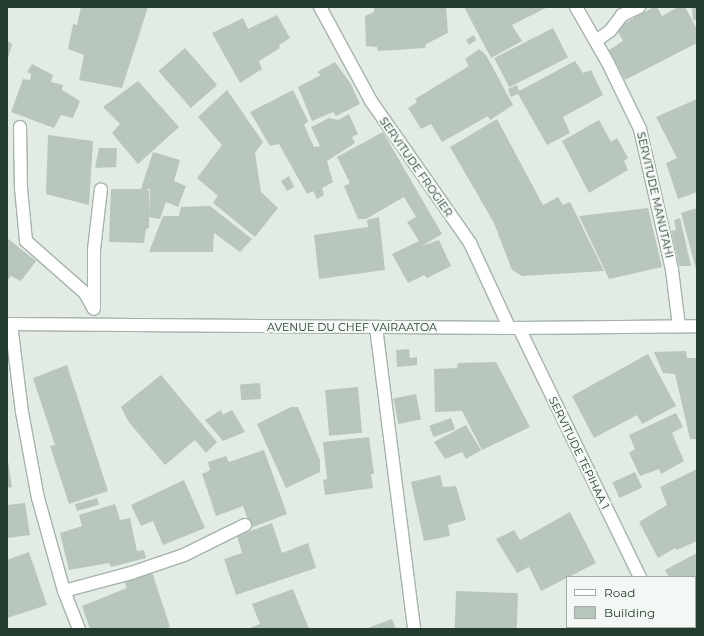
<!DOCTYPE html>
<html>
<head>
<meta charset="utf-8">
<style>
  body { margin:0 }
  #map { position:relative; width:704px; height:636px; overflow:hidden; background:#e3ebe5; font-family:Montserrat,sans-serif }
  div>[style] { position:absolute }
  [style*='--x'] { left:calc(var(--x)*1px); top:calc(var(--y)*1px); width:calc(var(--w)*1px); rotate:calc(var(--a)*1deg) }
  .building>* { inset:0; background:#b8c6be; transform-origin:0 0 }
  .roads { filter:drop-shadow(1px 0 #a6b3ab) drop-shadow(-1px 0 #a6b3ab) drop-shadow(0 1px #a6b3ab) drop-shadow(0 -1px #a6b3ab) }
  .street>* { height:12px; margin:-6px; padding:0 6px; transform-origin:6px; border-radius:6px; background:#fff }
  .secondary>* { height:12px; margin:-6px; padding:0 6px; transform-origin:6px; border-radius:6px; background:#fff }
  span { translate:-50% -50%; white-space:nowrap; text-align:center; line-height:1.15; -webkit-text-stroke:4px #f3f8f4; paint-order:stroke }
  .street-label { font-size:11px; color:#243b2f }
  .frame { position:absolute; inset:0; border:8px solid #243b2f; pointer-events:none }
  .legend { position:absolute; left:566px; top:576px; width:130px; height:52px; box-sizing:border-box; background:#f3f8f4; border:1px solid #a0aca5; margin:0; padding:5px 7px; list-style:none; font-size:12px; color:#243b2f }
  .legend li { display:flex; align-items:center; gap:8px; height:20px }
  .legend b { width:20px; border:1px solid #a0aca5 }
</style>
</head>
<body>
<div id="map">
  <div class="building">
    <i style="clip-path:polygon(81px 7px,148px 7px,122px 88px,79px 80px,84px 55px,68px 49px,73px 24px,77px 25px)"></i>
    <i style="clip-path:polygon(374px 7px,446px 7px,448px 33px,426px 44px,425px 48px,378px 51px,377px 47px,366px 46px,365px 16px,374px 12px)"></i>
    <i style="clip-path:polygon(464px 7px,548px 7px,512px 25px,522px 41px,491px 58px)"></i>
    <i style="clip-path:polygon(654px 7px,657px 7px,662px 16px,678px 7px,685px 7px,697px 29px,697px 43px,625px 80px,609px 50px,623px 41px,616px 28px)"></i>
    <i style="clip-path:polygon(692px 7px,697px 7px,697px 20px,693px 20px)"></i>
    <i style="clip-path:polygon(277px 15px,290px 38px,279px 45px,280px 48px,259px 61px,262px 69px,240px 83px,212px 33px,243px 18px,248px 29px)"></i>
    <i style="left:553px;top:28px;width:33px;height:66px;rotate:63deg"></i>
    <i style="clip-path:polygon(474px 35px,476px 40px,469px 45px,466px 40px)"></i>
    <i style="clip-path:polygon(7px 41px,12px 44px,7px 62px)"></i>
    <i style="left:185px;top:48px;width:49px;height:35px;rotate:49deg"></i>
    <i style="clip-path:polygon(479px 49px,486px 55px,513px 105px,490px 120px,488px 116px,442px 142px,431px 124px,421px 129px,408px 108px,417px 102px,415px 99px,469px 66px,465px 59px)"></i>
    <i style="clip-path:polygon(575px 61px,583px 73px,591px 70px,603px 95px,563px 117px,570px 133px,547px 145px,518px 94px,511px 97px,508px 89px,517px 85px,519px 91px)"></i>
    <i style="clip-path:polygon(335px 62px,351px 84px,360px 104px,336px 116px,333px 112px,312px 121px,298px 87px,321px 75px,317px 72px)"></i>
    <i style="clip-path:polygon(32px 64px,53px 75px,51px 82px,63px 85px,62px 90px,80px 101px,73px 118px,61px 115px,54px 128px,11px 112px,23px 79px,30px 80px,31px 74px,27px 72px)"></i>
    <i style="clip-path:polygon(138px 81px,179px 127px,138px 164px,112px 133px,120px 124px,103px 107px)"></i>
    <i style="clip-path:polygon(227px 90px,263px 142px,255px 153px,261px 192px,278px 208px,255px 237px,213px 203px,218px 196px,197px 178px,222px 145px,198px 117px)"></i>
    <i style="clip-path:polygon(293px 90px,308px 121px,304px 125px,314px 147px,320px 146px,311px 127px,329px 118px,338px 120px,349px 114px,358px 134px,352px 137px,355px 143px,327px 161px,333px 182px,322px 188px,324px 195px,317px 199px,313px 191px,307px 194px,279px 144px,270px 146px,250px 112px)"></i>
    <i style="clip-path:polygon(697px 99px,697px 192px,678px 199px,666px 163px,677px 158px,656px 117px)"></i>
    <i style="clip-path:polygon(497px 119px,543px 205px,558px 197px,563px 205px,570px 202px,604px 271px,522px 276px,512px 270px,494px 223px,450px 147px)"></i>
    <i style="clip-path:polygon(599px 120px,611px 142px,617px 138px,628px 158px,624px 161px,628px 170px,589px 193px,562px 141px)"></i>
    <i style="clip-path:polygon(383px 132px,442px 234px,422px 246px,439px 240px,451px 266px,427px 278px,424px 275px,408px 283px,392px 254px,419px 241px,407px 222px,416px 217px,404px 197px,366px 219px,358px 219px,344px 186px,350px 183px,337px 157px)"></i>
    <i style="clip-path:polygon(48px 135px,93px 141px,89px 205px,46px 194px)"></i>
    <i style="clip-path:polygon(99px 148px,117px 148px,116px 167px,95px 168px)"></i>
    <i style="clip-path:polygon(153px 152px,180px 160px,174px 181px,186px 186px,178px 207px,166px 202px,160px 219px,149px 217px,150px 189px,144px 189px,149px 190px,149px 228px,146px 229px,144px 243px,109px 242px,111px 189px,141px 189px)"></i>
    <i style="clip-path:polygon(289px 176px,294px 187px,287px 191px,281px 181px)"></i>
    <i style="clip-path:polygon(210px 206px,252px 239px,240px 252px,214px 233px,213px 252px,149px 252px,163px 216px,179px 216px,181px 207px)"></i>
    <i style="clip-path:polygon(648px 208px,662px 267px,609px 279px,579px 216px)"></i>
    <i style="clip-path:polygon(697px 208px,697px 273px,681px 213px)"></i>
    <i style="clip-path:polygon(379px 217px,385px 270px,319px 279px,314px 235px,368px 227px,367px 220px)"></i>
    <i style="clip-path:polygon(680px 218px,691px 266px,679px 266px,671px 231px,676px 230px,674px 220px)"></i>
    <i style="clip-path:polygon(7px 238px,36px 261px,21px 281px,11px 276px,7px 281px)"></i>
    <i style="clip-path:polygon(409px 349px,410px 358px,417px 357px,417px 365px,397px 367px,396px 350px)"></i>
    <i style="clip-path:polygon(686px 351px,687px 358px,697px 358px,697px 439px,690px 439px,675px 374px,663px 373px,654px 352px)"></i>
    <i style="clip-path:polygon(648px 354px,676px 406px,642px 424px,637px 415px,594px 438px,572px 396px)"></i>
    <i style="clip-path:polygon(496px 362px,530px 427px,482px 450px,462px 411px,435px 412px,434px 369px,457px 368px,458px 363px)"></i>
    <i style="clip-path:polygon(67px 365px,108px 491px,69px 504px,50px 446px,55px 445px,33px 378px)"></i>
    <i style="clip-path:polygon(161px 375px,217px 442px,206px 453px,195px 440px,165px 465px,128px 421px,121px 407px)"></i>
    <i style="left:260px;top:383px;width:16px;height:20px;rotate:86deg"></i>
    <i style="left:358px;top:387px;width:46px;height:33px;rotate:85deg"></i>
    <i style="left:416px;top:394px;width:26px;height:23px;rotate:79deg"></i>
    <i style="clip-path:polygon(291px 407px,298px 407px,320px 460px,320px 472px,286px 488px,257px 424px)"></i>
    <i style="clip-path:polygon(221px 410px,223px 415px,232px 410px,245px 432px,223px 441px,205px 420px)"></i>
    <i style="clip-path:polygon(676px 413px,683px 427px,672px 433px,684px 461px,661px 474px,659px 469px,640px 476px,629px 453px,635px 449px,629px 435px)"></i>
    <i style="left:451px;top:418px;width:12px;height:23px;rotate:70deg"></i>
    <i style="clip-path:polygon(466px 425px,481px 450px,466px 459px,462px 452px,445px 459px,434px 442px)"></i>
    <i style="clip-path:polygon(369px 437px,374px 474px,371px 474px,373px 488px,325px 495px,323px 480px,327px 479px,323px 442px)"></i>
    <i style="clip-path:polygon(264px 450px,287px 514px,251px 528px,243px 506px,216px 516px,202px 474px,210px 470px,208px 462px,226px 456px,229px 462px)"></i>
    <i style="clip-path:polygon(7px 454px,12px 487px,7px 488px)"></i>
    <i style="clip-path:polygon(697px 469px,697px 541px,677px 550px,675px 548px,658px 558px,639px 522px,667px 505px,660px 487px)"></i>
    <i style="left:635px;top:472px;width:17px;height:25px;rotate:65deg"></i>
    <i style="clip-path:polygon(440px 475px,443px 487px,456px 486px,466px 520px,448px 525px,450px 536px,424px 541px,411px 482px)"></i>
    <i style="clip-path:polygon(184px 480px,205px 528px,163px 545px,153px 521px,141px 526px,131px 505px)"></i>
    <i style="left:97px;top:498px;width:7px;height:23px;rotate:74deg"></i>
    <i style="clip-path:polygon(25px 503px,30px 535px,7px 538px,7px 505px)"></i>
    <i style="clip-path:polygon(115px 504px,120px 520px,130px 518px,137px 551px,144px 550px,146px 558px,111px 567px,109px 563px,69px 570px,60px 533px,82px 526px,79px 515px)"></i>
    <i style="clip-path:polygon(570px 512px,596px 563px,541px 591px,517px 542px,529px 567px,517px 573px,496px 539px,514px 530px,520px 540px)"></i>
    <i style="clip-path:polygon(272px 523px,282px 553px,308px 543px,316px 568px,236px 595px,224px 559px,242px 553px,237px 536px)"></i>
    <i style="clip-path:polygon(29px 552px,47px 605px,7px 618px,7px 560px)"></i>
    <i style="clip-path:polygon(697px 553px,697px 627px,695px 577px,669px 577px,665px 570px)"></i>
    <i style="clip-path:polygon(152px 572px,170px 627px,164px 629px,90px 629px,82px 606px,127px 588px,124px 581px)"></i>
    <i style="clip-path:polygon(293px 589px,309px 629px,247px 629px,260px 624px,252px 604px)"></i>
    <i style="left:456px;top:591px;width:62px;height:38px;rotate:2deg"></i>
    <i style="clip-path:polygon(392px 619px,396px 629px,365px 629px)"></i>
    <i style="left:579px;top:627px;width:50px;height:2px"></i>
  </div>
  <div class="roads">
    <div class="street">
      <i style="--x:320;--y:7;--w:107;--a:61.5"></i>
      <i style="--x:371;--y:101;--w:173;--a:55.1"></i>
      <i style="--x:470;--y:243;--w:93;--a:65.1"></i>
      <i style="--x:576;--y:7;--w:64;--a:60.3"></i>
      <i style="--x:608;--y:63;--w:73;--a:64.1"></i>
      <i style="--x:640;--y:129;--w:145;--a:77.2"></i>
      <i style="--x:672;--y:270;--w:56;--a:82.9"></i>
      <i style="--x:596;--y:41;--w:17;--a:-36"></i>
      <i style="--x:610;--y:31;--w:20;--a:-53"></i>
      <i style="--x:622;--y:15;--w:19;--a:-25"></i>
      <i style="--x:20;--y:127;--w:61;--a:89.1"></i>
      <i style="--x:21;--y:188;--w:53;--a:84.6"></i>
      <i style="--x:26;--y:241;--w:79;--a:41.4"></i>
      <i style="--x:85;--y:293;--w:18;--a:61"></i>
      <i style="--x:94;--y:308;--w:58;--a:-90"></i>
      <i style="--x:94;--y:250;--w:61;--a:-83.5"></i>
      <i style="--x:11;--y:324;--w:89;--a:82.9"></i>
      <i style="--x:22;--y:412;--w:87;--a:79.5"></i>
      <i style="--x:38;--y:498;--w:97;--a:74.4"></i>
      <i style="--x:64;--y:591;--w:41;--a:68.5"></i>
      <i style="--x:376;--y:327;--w:304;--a:82.8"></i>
      <i style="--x:519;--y:328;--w:277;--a:64.1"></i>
      <i style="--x:64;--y:591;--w:69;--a:-15"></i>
      <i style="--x:131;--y:573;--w:56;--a:-18.8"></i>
      <i style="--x:184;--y:555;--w:68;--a:-26.2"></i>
      <i style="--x:665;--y:627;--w:2;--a:63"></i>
    </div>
    <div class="secondary">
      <i style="--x:7;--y:324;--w:512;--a:0.45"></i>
      <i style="--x:519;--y:328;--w:178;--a:-0.6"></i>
    </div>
  </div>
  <div class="street-label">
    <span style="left:416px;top:167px;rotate:55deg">SERVITUDE FROGIER</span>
    <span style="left:655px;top:195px;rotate:77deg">SERVITUDE MANUTAHI</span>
    <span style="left:352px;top:327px">AVENUE DU CHEF VAIRAATOA</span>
    <span style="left:579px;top:453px;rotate:64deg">SERVITUDE TEPIHAA 1</span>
  </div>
  <div class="frame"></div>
  <ul class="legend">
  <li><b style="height:5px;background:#fff"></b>Road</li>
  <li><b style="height:11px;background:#b8c6be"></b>Building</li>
  </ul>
</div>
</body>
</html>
